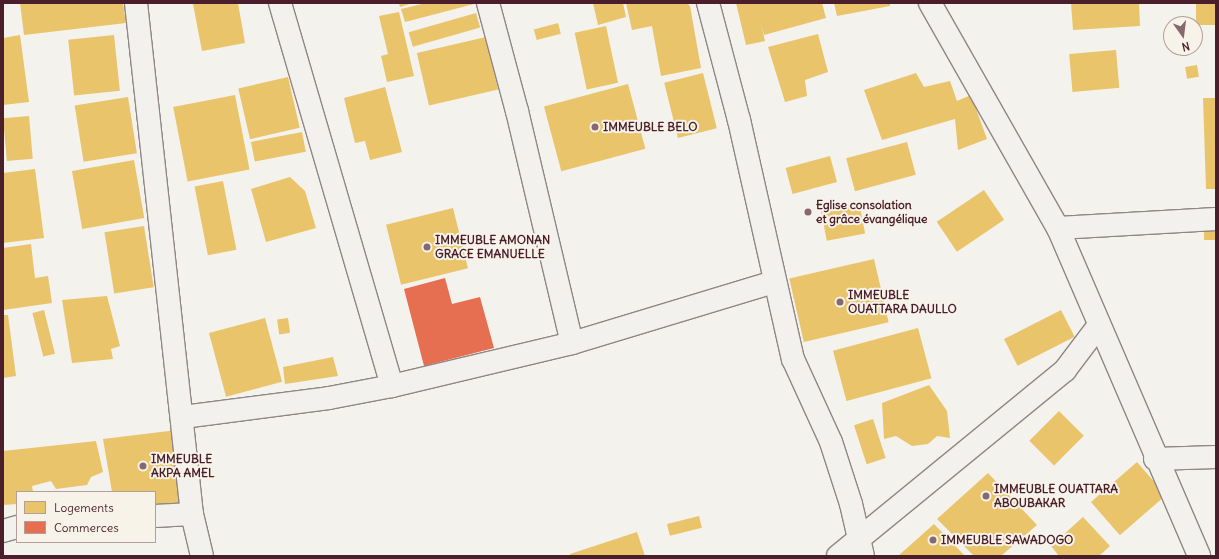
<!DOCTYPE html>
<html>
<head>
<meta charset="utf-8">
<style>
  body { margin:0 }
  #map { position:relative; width:1219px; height:559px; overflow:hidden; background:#f4f2ec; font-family:Delius,sans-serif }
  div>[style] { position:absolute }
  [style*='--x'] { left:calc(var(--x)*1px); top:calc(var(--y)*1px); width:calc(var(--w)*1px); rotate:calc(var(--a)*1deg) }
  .homes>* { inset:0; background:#e9c46a; transform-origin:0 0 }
  .shops>* { inset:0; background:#e76f51 }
  .roads { filter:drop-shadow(1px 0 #8f8685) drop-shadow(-1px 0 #8f8685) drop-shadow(0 1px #8f8685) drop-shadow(0 -1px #8f8685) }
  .minor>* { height:22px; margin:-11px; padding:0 11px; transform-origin:11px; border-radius:11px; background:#f2f1ed }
  .dots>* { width:11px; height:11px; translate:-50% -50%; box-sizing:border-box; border:2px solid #f7f3e8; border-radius:50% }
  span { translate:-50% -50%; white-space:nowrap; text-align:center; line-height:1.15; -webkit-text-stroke:4px #f7f3e8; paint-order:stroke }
  .poi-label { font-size:12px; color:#4a1f2b; font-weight:700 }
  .left { translate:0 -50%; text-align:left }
  .frame { position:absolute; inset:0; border:4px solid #4a1f2b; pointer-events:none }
  .legend { position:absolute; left:16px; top:491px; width:140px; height:52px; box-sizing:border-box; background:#f7f3e8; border:1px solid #b29e9c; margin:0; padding:5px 7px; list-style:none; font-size:12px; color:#4a1f2b }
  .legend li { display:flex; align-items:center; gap:8px; height:20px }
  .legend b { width:20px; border:1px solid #b29e9c }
  .north { position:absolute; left:1163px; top:16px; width:40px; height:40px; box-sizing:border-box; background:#f7f3e8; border:1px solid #b29e9c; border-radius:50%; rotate:166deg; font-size:11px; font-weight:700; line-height:16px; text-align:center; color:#4a1f2b }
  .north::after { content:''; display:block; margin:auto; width:14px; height:18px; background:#86696f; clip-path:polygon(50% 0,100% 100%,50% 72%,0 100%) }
</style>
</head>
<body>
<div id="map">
  <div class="homes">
    <i style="clip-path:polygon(20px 3px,123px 3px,126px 23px,24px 35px)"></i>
    <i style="clip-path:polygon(238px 3px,245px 43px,202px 51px,193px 4px)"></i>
    <i style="clip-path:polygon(399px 3px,413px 3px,400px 7px)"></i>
    <i style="clip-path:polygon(426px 3px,474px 3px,474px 4px,405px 22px,401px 9px)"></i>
    <i style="clip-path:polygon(593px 3px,623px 3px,626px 17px,598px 25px)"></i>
    <i style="clip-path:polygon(626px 3px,687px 3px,690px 6px,701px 68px,661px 76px,652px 26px,632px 30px)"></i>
    <i style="clip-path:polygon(736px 3px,822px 3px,826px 18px,764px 35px,760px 20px,765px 41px,746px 45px)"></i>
    <i style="clip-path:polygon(834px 3px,890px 3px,890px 6px,837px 16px)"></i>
    <i style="clip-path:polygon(1071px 3px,1139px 3px,1140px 26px,1073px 30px)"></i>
    <i style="left:1196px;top:3px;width:20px;height:22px"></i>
    <i style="clip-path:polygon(399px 12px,414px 76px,387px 82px,381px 56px,388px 54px,379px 16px)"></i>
    <i style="left:476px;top:13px;width:15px;height:70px;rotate:74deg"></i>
    <i style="left:558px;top:23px;width:11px;height:25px;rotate:75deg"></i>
    <i style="left:606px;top:26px;width:58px;height:32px;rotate:78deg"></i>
    <i style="clip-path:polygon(818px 34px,828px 72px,805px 80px,807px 96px,785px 102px,768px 47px)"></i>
    <i style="clip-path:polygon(20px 35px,29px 102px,3px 105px,3px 38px)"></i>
    <i style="left:114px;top:35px;width:56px;height:46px;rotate:84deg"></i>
    <i style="left:486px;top:37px;width:54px;height:71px;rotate:77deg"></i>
    <i style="left:1116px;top:50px;width:38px;height:47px;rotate:85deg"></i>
    <i style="left:1197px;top:65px;width:12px;height:12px;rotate:81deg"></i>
    <i style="left:703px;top:73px;width:57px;height:40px;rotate:76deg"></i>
    <i style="clip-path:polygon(916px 73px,924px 87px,950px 81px,957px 101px,971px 95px,987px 139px,958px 150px,955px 119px,882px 140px,864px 90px)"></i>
    <i style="left:288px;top:77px;width:52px;height:51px;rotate:77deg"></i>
    <i style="left:628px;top:84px;width:67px;height:87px;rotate:75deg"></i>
    <i style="clip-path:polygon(385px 87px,402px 152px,370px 160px,365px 141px,355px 143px,344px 98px)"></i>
    <i style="left:235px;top:95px;width:76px;height:63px;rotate:79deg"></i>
    <i style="left:128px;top:97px;width:57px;height:54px;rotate:81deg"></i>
    <i style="clip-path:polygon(1203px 98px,1216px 98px,1216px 189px,1206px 189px)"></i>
    <i style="left:29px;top:116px;width:43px;height:26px;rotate:85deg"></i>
    <i style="left:302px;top:132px;width:20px;height:52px;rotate:79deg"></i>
    <i style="left:907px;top:142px;width:34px;height:63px;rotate:75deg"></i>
    <i style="left:830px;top:156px;width:27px;height:46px;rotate:75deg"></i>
    <i style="left:134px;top:160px;width:59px;height:63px;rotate:80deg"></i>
    <i style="clip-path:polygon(35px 169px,44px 238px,3px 243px,3px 173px)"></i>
    <i style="clip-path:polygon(290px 177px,305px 191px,316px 228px,266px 242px,251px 189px)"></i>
    <i style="left:223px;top:181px;width:70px;height:29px;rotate:79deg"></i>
    <i style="left:984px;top:190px;width:36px;height:57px;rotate:56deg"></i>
    <i style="left:859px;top:202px;width:32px;height:39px;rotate:79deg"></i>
    <i style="left:453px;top:208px;width:62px;height:69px;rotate:76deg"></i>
    <i style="left:144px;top:226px;width:62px;height:40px;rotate:81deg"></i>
    <i style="left:1204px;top:226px;width:12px;height:14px"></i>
    <i style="clip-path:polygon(31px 244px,35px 278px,48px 276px,52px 303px,3px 310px,3px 248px)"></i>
    <i style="left:874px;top:259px;width:65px;height:87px;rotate:77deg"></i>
    <i style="clip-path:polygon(107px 296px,120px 346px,111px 349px,113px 359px,72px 363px,62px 300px)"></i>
    <i style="left:44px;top:310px;width:45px;height:12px;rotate:76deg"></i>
    <i style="left:1061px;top:310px;width:30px;height:64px;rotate:63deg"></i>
    <i style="clip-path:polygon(3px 315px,8px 315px,16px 376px,3px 378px)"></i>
    <i style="left:265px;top:318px;width:66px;height:58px;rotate:75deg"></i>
    <i style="left:288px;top:318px;width:15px;height:11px;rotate:82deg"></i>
    <i style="left:918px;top:328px;width:52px;height:88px;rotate:75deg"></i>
    <i style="clip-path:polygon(333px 357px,338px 376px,285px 384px,283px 367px)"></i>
    <i style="clip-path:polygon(929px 385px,947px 411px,950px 438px,937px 436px,928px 444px,912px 446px,896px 436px,884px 439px,882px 403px)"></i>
    <i style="left:1059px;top:411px;width:35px;height:42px;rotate:45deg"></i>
    <i style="left:873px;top:419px;width:41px;height:20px;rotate:72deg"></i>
    <i style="clip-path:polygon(177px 430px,180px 507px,155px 509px,155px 492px,112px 492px,103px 439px)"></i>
    <i style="clip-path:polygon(96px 441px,103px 472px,91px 477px,87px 485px,56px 489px,51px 481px,32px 486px,33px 492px,17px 492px,17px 504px,3px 505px,3px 451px)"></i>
    <i style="left:1137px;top:462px;width:44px;height:61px;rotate:49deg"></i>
    <i style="clip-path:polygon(988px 473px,1037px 525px,1001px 556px,974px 556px,937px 519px)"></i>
    <i style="left:699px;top:516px;width:12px;height:33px;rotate:76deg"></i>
    <i style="clip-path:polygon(1083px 517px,1110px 546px,1099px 556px,1059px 556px,1051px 546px)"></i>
    <i style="clip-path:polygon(934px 524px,965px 556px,898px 556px)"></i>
    <i style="clip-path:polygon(637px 532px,645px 556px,571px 556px,570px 554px)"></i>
  </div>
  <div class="shops">
    <i style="clip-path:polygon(445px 278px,452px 304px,480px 297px,494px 348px,424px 366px,404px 289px)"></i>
  </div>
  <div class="roads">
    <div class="minor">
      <i style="--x:136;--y:3;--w:514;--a:83.75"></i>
      <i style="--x:192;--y:514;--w:43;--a:76.6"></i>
      <i style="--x:280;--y:3;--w:399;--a:73.7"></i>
      <i style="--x:488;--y:3;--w:112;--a:75"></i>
      <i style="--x:517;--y:111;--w:238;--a:76.7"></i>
      <i style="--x:708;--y:3;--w:121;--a:75.2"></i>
      <i style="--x:739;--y:120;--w:245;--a:77.3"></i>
      <i style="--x:793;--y:359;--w:91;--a:65.4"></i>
      <i style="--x:831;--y:442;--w:65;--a:72.1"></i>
      <i style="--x:851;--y:504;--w:53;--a:77"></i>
      <i style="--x:930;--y:3;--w:259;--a:60.4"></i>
      <i style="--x:1058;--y:228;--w:357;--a:66.7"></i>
      <i style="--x:1058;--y:228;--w:158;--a:-3.3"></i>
      <i style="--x:183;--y:417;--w:147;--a:-7.4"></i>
      <i style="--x:329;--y:398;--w:64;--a:-10.8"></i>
      <i style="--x:392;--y:386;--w:185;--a:-13.4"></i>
      <i style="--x:572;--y:343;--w:211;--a:-16.8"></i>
      <i style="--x:1155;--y:459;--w:61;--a:-1.9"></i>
      <i style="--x:155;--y:516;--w:37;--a:-3"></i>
      <i style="--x:3;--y:531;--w:15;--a:-16"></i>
      <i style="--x:838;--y:556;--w:293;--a:-39.3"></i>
      <i style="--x:1065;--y:370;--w:56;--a:-52.9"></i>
    </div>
  </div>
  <div class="dots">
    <i style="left:595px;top:127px;background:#86696f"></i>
    <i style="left:808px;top:212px;background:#86696f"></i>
    <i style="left:427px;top:247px;background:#86696f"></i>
    <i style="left:840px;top:302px;background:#86696f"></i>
    <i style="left:143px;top:466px;background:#86696f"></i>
    <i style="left:986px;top:496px;background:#86696f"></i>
    <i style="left:933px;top:540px;background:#86696f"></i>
  </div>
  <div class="poi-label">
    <span class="left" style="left:603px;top:127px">IMMEUBLE BELO</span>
    <span class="left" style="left:816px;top:212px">Eglise consolation<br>et grâce évangélique</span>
    <span class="left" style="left:435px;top:247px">IMMEUBLE AMONAN<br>GRACE EMANUELLE</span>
    <span class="left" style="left:848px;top:302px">IMMEUBLE<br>OUATTARA DAULLO</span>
    <span class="left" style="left:151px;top:466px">IMMEUBLE<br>AKPA AMEL</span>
    <span class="left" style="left:994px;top:496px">IMMEUBLE OUATTARA<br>ABOUBAKAR</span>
    <span class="left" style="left:941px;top:540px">IMMEUBLE SAWADOGO</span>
  </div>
  <div class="frame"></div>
  <ul class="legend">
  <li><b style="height:11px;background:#e9c46a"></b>Logements</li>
  <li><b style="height:11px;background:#e76f51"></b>Commerces</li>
  </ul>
  <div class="north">N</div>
</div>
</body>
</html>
